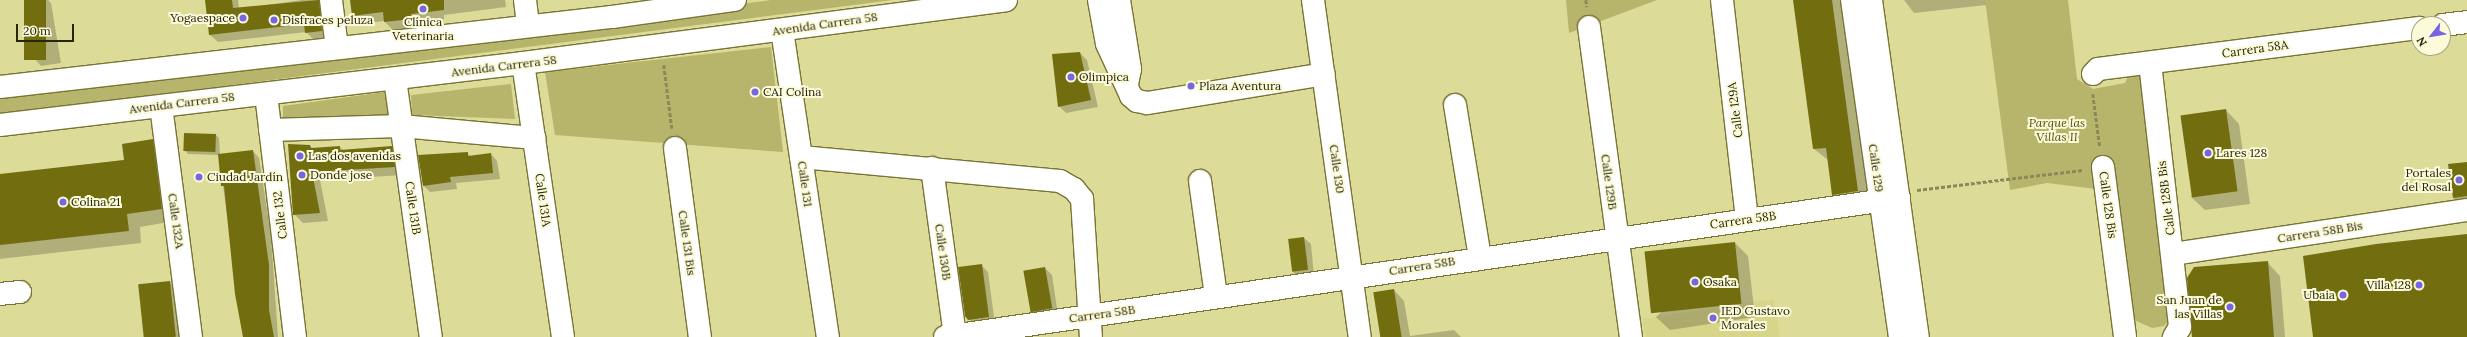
<!DOCTYPE html>
<html>
<head>
<meta charset="utf-8">
<style>
  body { margin:0 }
  #map { position:relative; width:2467px; height:337px; overflow:hidden; background:#dddb98; font-family:Lora,serif }
  div>[style] { position:absolute }
  [style*='--x'] { left:calc(var(--x)*1px); top:calc(var(--y)*1px); width:calc(var(--w)*1px); rotate:calc(var(--a)*1deg) }
  .built>* { inset:0; background:#d7d589 }
  .green>* { inset:0; background:#b7b56c }
  .shadow>* { inset:0; background:#0003 }
  .building>* { inset:0; background:#726e10; transform-origin:0 0 }
  .path>* { height:2.5px; margin-top:-1.25px; transform-origin:0; background:repeating-linear-gradient(90deg,#8b8958 0 4px,transparent 0 6px) }
  .roads { filter:drop-shadow(1px 0 #787534) drop-shadow(-1px 0 #787534) drop-shadow(0 1px #787534) drop-shadow(0 -1px #787534) }
  .minor>* { height:22px; margin:-11px; padding:0 11px; transform-origin:11px; border-radius:11px; background:#fff }
  .major>* { height:22px; margin:-11px; padding:0 11px; transform-origin:11px; border-radius:11px; background:#fff }
  .dots>* { width:11px; height:11px; translate:-50% -50%; box-sizing:border-box; border:2px solid #fbfad9; border-radius:50% }
  span { translate:-50% -50%; white-space:nowrap; text-align:center; line-height:1.15; -webkit-text-stroke:4px #fbfad9; paint-order:stroke }
  .poi-label { font-size:12px; color:#27250a }
  .right { translate:-100% -50%; text-align:right }
  .left { translate:0 -50%; text-align:left }
  .street-label { font-size:12px; color:#27250a }
  .park-label { font-size:12px; color:#514e0c; font-style:italic }
  .north { position:absolute; left:2411px; top:16px; width:40px; height:40px; box-sizing:border-box; background:#fbfad9; border:1px solid #a6a586; border-radius:50%; rotate:239deg; font-size:11px; font-weight:700; line-height:16px; text-align:center; color:#27250a }
  .north::after { content:''; display:block; margin:auto; width:14px; height:18px; background:#7865e0; clip-path:polygon(50% 0,100% 100%,50% 72%,0 100%) }
  .scale { position:absolute; left:16px; top:24px; width:58px; height:18px; box-sizing:border-box; border:2px solid #27250a; border-top:0; padding-left:5px; font-size:12px; line-height:14px; white-space:nowrap; color:#27250a; -webkit-text-stroke:3px #fbfad9; paint-order:stroke }
</style>
</head>
<body>
<div id="map">
  <div class="built">
    <i style="clip-path:polygon(1774px 299px,1780px 337px,1646px 337px,1642px 319px)"></i>
  </div>
  <div class="green">
    <i style="clip-path:polygon(771px 0,893px 0,0 115px,0 98px)"></i>
    <i style="clip-path:polygon(1566px 0,1657px 0,1569px 33px)"></i>
    <i style="clip-path:polygon(1985px 0,2068px 0,2077px 79px,2093px 89px,2125px 83px,2129px 75px,2143px 75px,2174px 314px,2164px 326px,2152px 328px,2132px 319px,2113px 191px,2047px 183px,2010px 190px)"></i>
    <i style="clip-path:polygon(771px 47px,783px 152px,555px 135px,545px 72px)"></i>
    <i style="clip-path:polygon(511px 84px,515px 119px,412px 115px,411px 95px)"></i>
    <i style="clip-path:polygon(385px 92px,391px 120px,283px 125px,283px 106px)"></i>
  </div>
  <div class="shadow">
    <i style="clip-path:polygon(25px 0,48px 0,51px 3px,61px 63px,41px 66px,35px 59px)"></i>
    <i style="clip-path:polygon(206px 0,238px 0,239px 9px,302px 0,322px 0,329px 39px,314px 40px,306px 32px,218px 42px,210px 35px)"></i>
    <i style="clip-path:polygon(351px 0,505px 0,506px 7px,444px 15px,444px 19px,418px 22px,419px 27px,393px 30px,384px 21px,361px 24px,353px 16px)"></i>
    <i style="clip-path:polygon(1794px 0,1842px 0,1869px 203px,1844px 206px,1833px 195px,1828px 160px,1814px 149px)"></i>
    <i style="clip-path:polygon(1904px 0,1985px 0,1986px 5px,1914px 13px)"></i>
    <i style="clip-path:polygon(1080px 53px,1087px 60px,1098px 107px,1066px 113px,1059px 106px)"></i>
    <i style="clip-path:polygon(2226px 110px,2239px 124px,2250px 204px,2205px 210px,2191px 197px)"></i>
    <i style="clip-path:polygon(216px 135px,219px 138px,220px 155px,253px 151px,259px 158px,271px 235px,278px 337px,243px 337px,219px 155px,188px 154px,185px 150px)"></i>
    <i style="clip-path:polygon(152px 140px,165px 153px,174px 221px,140px 227px,141px 243px,0 259px,0 175px,125px 160px)"></i>
    <i style="clip-path:polygon(310px 146px,313px 149px,340px 147px,344px 151px,391px 147px,400px 156px,403px 175px,320px 180px,328px 221px,303px 223px,294px 214px)"></i>
    <i style="clip-path:polygon(467px 153px,471px 157px,491px 154px,497px 161px,500px 179px,456px 183px,457px 189px,430px 192px,424px 186px)"></i>
    <i style="clip-path:polygon(2467px 163px,2467px 211px,2454px 198px)"></i>
    <i style="clip-path:polygon(1304px 238px,1311px 244px,1314px 277px,1300px 279px,1293px 272px)"></i>
    <i style="clip-path:polygon(1735px 243px,1748px 256px,1755px 317px,1670px 330px,1656px 317px)"></i>
    <i style="clip-path:polygon(2267px 262px,2280px 276px,2285px 337px,2193px 337px)"></i>
    <i style="clip-path:polygon(981px 265px,988px 272px,995px 324px,976px 326px,966px 316px)"></i>
    <i style="clip-path:polygon(1045px 268px,1052px 275px,1058px 315px,1038px 318px,1031px 311px,1025px 271px)"></i>
    <i style="clip-path:polygon(170px 282px,180px 292px,185px 337px,145px 337px,139px 285px)"></i>
    <i style="clip-path:polygon(1394px 290px,1404px 301px,1410px 336px,1454px 330px,1461px 337px,1380px 337px)"></i>
  </div>
  <div class="building">
    <i style="left:24px;top:0;width:22px;height:60px"></i>
    <i style="clip-path:polygon(205px 0,232px 0,233px 8px,319px 0,322px 31px,305px 33px,304px 24px,209px 35px)"></i>
    <i style="clip-path:polygon(350px 0,444px 0,444px 10px,411px 14px,411px 19px,384px 22px,383px 12px,352px 16px)"></i>
    <i style="clip-path:polygon(1793px 0,1832px 0,1858px 191px,1832px 195px,1826px 148px,1813px 149px)"></i>
    <i style="clip-path:polygon(1080px 52px,1091px 100px,1058px 107px,1052px 54px)"></i>
    <i style="left:2226px;top:109px;width:83px;height:46px;rotate:82deg"></i>
    <i style="left:184px;top:133px;width:32px;height:18px;rotate:2deg"></i>
    <i style="clip-path:polygon(153px 139px,162px 209px,127px 214px,129px 231px,0 245px,0 174px,124px 160px,122px 144px)"></i>
    <i style="clip-path:polygon(288px 144px,310px 145px,311px 148px,340px 146px,340px 150px,392px 146px,395px 167px,312px 172px,320px 213px,293px 215px)"></i>
    <i style="clip-path:polygon(253px 150px,269px 265px,269px 310px,274px 337px,243px 337px,235px 294px,224px 186px,221px 186px,218px 154px)"></i>
    <i style="clip-path:polygon(468px 152px,468px 156px,491px 153px,493px 173px,450px 177px,451px 182px,423px 186px,418px 155px)"></i>
    <i style="clip-path:polygon(2467px 162px,2467px 196px,2453px 198px,2448px 164px)"></i>
    <i style="clip-path:polygon(2467px 234px,2467px 337px,2313px 337px,2303px 256px,2376px 244px)"></i>
    <i style="left:1304px;top:237px;width:33px;height:16px;rotate:83deg"></i>
    <i style="left:1735px;top:242px;width:62px;height:91px;rotate:84deg"></i>
    <i style="clip-path:polygon(2268px 261px,2274px 337px,2192px 337px,2187px 278px,2194px 267px)"></i>
    <i style="clip-path:polygon(982px 264px,989px 317px,968px 320px,965px 316px,958px 267px)"></i>
    <i style="left:1045px;top:267px;width:42px;height:22px;rotate:80deg"></i>
    <i style="left:170px;top:281px;width:56px;height:32px;rotate:84deg"></i>
    <i style="left:1394px;top:289px;width:49px;height:21px;rotate:81deg"></i>
  </div>
  <div class="path">
    <i style="--x:1586;--y:0;--w:7;--a:82"></i>
    <i style="--x:664;--y:65;--w:64;--a:82.8"></i>
    <i style="--x:2093;--y:94;--w:54;--a:82.6"></i>
    <i style="--x:1917;--y:190;--w:167;--a:-6.9"></i>
  </div>
  <div class="roads">
    <div class="minor">
      <i style="--x:331;--y:0;--w:48;--a:82.9"></i>
      <i style="--x:525;--y:0;--w:26;--a:83"></i>
      <i style="--x:1099;--y:0;--w:45;--a:79.7"></i>
      <i style="--x:1107;--y:44;--w:57;--a:65.2"></i>
      <i style="--x:1131;--y:96;--w:8;--a:40"></i>
      <i style="--x:1137;--y:101;--w:10;--a:11"></i>
      <i style="--x:1147;--y:103;--w:179;--a:-9.3"></i>
      <i style="--x:1119;--y:0;--w:70;--a:80.9"></i>
      <i style="--x:1130;--y:69;--w:15;--a:101"></i>
      <i style="--x:1313;--y:0;--w:340;--a:82.1"></i>
      <i style="--x:1722;--y:0;--w:220;--a:83.5"></i>
      <i style="--x:2443;--y:25;--w:24;--a:-7"></i>
      <i style="--x:1589;--y:27;--w:313;--a:82.3"></i>
      <i style="--x:782;--y:30;--w:310;--a:81.5"></i>
      <i style="--x:523;--y:63;--w:277;--a:81.7"></i>
      <i style="--x:2150;--y:63;--w:266;--a:83.5"></i>
      <i style="--x:2180;--y:327;--w:12;--a:121"></i>
      <i style="--x:2093;--y:74;--w:7;--a:-45"></i>
      <i style="--x:2098;--y:69;--w:324;--a:-7.3"></i>
      <i style="--x:395;--y:79;--w:260;--a:82.1"></i>
      <i style="--x:266;--y:94;--w:245;--a:83.2"></i>
      <i style="--x:1455;--y:105;--w:154;--a:80.7"></i>
      <i style="--x:161;--y:106;--w:233;--a:82.6"></i>
      <i style="--x:270;--y:130;--w:131;--a:-1.7"></i>
      <i style="--x:401;--y:126;--w:134;--a:5.2"></i>
      <i style="--x:675;--y:148;--w:191;--a:82.5"></i>
      <i style="--x:801;--y:157;--w:260;--a:5.3"></i>
      <i style="--x:1060;--y:181;--w:16;--a:30"></i>
      <i style="--x:1074;--y:189;--w:13;--a:51"></i>
      <i style="--x:1082;--y:199;--w:138;--a:86.3"></i>
      <i style="--x:2103;--y:167;--w:171;--a:82.6"></i>
      <i style="--x:932;--y:168;--w:170;--a:82.2"></i>
      <i style="--x:1200;--y:181;--w:117;--a:82.1"></i>
      <i style="--x:2173;--y:254;--w:297;--a:-8.5"></i>
      <i style="--x:0;--y:294;--w:20;--a:-6"></i>
      <i style="--x:945;--y:337;--w:964;--a:-8.29"></i>
    </div>
    <div class="major">
      <i style="--x:1852;--y:0;--w:340;--a:81.9"></i>
      <i style="--x:1871;--y:0;--w:340;--a:82.1"></i>
      <i style="--x:0;--y:87;--w:616;--a:-6.53"></i>
      <i style="--x:612;--y:17;--w:124;--a:-7.9"></i>
      <i style="--x:0;--y:125;--w:527;--a:-6.76"></i>
      <i style="--x:523;--y:63;--w:487;--a:-7.4"></i>
    </div>
  </div>
  <div class="dots">
    <i style="left:423px;top:9px;background:#7865e0"></i>
    <i style="left:243px;top:18px;background:#7865e0"></i>
    <i style="left:274px;top:20px;background:#7865e0"></i>
    <i style="left:1071px;top:77px;background:#7865e0"></i>
    <i style="left:1191px;top:86px;background:#7865e0"></i>
    <i style="left:755px;top:92px;background:#7865e0"></i>
    <i style="left:2208px;top:153px;background:#7865e0"></i>
    <i style="left:300px;top:156px;background:#7865e0"></i>
    <i style="left:302px;top:175px;background:#7865e0"></i>
    <i style="left:199px;top:177px;background:#7865e0"></i>
    <i style="left:2459px;top:180px;background:#7865e0"></i>
    <i style="left:63px;top:202px;background:#7865e0"></i>
    <i style="left:1695px;top:282px;background:#7865e0"></i>
    <i style="left:2419px;top:285px;background:#7865e0"></i>
    <i style="left:2343px;top:295px;background:#7865e0"></i>
    <i style="left:2230px;top:307px;background:#7865e0"></i>
    <i style="left:1713px;top:318px;background:#7865e0"></i>
  </div>
  <div class="poi-label">
    <span class="right" style="left:235px;top:18px">Yogaespace</span>
    <span class="left" style="left:282px;top:20px">Disfraces peluza</span>
    <span style="left:423px;top:29px">Clínica<br>Veterinaria</span>
    <span class="left" style="left:1079px;top:77px">Olimpica</span>
    <span class="left" style="left:1199px;top:86px">Plaza Aventura</span>
    <span class="left" style="left:763px;top:92px">CAI Colina</span>
    <span class="left" style="left:2216px;top:153px">Lares 128</span>
    <span class="left" style="left:308px;top:156px">Las dos avenidas</span>
    <span class="right" style="left:2451px;top:180px">Portales<br>del Rosal</span>
    <span class="left" style="left:310px;top:175px">Donde jose</span>
    <span class="left" style="left:207px;top:177px">Ciudad Jardín</span>
    <span class="left" style="left:71px;top:202px">Colina 21</span>
    <span class="left" style="left:1703px;top:282px">Osaka</span>
    <span class="right" style="left:2411px;top:285px">Villa 128</span>
    <span class="right" style="left:2335px;top:295px">Ubaia</span>
    <span class="right" style="left:2222px;top:307px">San Juan de<br>las Villas</span>
    <span class="left" style="left:1721px;top:318px">IED Gustavo<br>Morales</span>
  </div>
  <div class="street-label">
    <span style="left:825px;top:24px;rotate:-8deg">Avenida Carrera 58</span>
    <span style="left:2255px;top:49px;rotate:-8deg">Carrera 58A</span>
    <span style="left:504px;top:66px;rotate:-7deg">Avenida Carrera 58</span>
    <span style="left:182px;top:103px;rotate:-7deg">Avenida Carrera 58</span>
    <span style="left:1735px;top:110px;rotate:-97deg">Calle 129A</span>
    <span style="left:1876px;top:168px;rotate:82deg">Calle 129</span>
    <span style="left:1337px;top:169px;rotate:82deg">Calle 130</span>
    <span style="left:1609px;top:182px;rotate:82deg">Calle 129B</span>
    <span style="left:805px;top:184px;rotate:82deg">Calle 131</span>
    <span style="left:2166px;top:198px;rotate:-97deg">Calle 128B Bis</span>
    <span style="left:543px;top:200px;rotate:82deg">Calle 131A</span>
    <span style="left:2108px;top:205px;rotate:82deg">Calle 128 Bis</span>
    <span style="left:413px;top:208px;rotate:82deg">Calle 131B</span>
    <span style="left:280px;top:215px;rotate:-97deg">Calle 132</span>
    <span style="left:1743px;top:220px;rotate:-8deg">Carrera 58B</span>
    <span style="left:176px;top:221px;rotate:82deg">Calle 132A</span>
    <span style="left:2320px;top:232px;rotate:-9deg">Carrera 58B Bis</span>
    <span style="left:687px;top:243px;rotate:82deg">Calle 131 Bis</span>
    <span style="left:943px;top:252px;rotate:82deg">Calle 130B</span>
    <span style="left:1422px;top:266px;rotate:-9deg">Carrera 58B</span>
    <span style="left:1102px;top:314px;rotate:-8deg">Carrera 58B</span>
  </div>
  <div class="park-label">
    <span style="left:2057px;top:130px">Parque las<br>Villas II</span>
  </div>
  <div class="north">N</div>
  <div class="scale">20 m</div>
</div>
</body>
</html>
